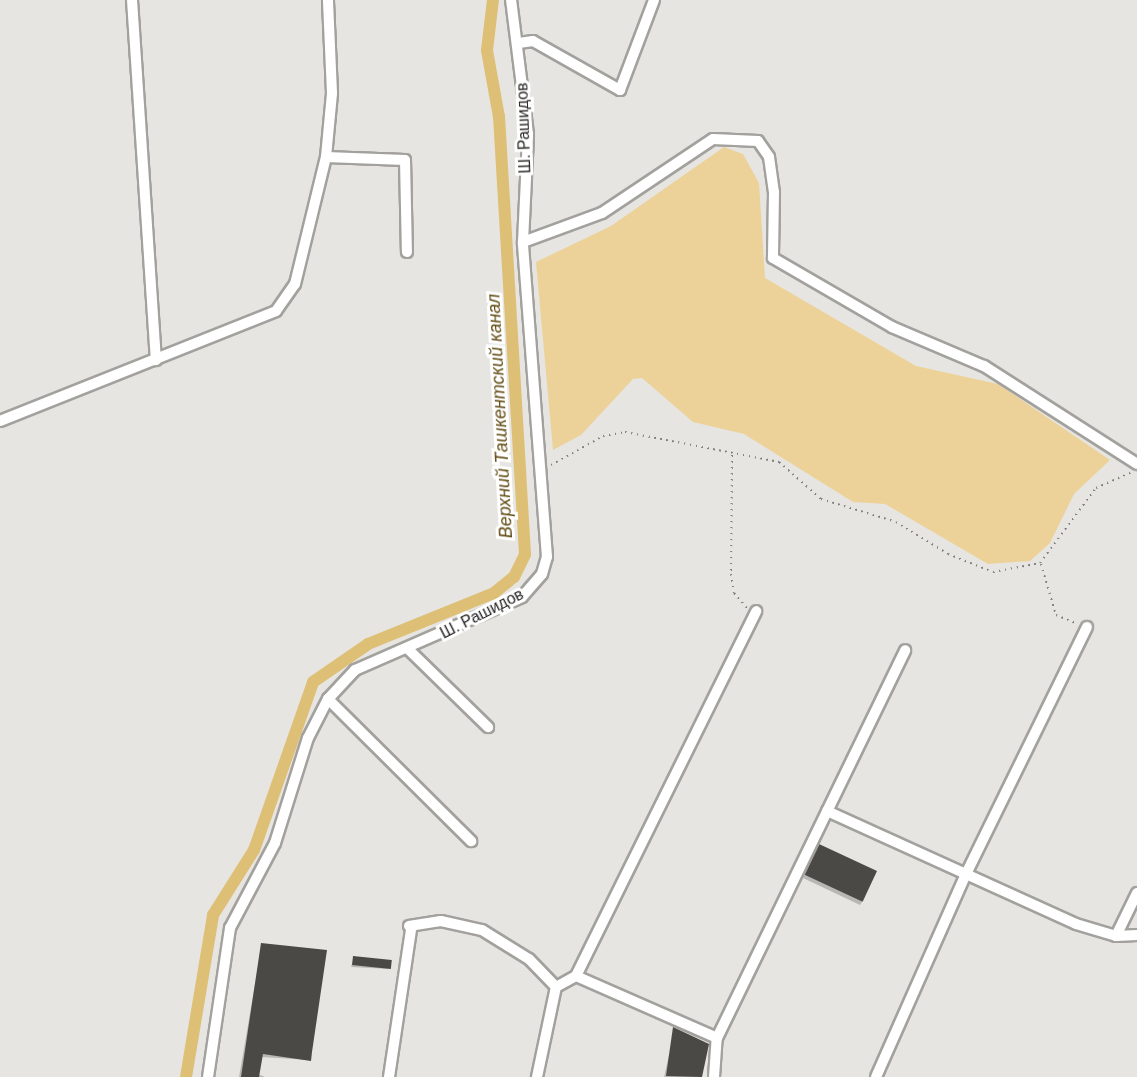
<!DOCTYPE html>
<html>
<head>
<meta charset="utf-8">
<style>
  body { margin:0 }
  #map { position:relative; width:1137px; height:1077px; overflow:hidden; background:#e7e5e1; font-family:Arial,sans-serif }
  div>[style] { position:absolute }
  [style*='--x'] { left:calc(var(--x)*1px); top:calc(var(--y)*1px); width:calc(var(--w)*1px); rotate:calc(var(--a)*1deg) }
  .green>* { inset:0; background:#ecd299 }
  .shadow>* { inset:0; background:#0003 }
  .canal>* { height:12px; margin:-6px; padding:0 6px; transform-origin:6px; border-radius:6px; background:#debf76 }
  .building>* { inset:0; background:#4a4945; transform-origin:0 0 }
  .path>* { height:2px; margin-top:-1px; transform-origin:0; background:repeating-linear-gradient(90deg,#848280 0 1.5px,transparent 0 6px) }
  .roads { filter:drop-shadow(2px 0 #a3a19d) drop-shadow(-2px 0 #a3a19d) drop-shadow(0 2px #a3a19d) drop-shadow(0 -2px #a3a19d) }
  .minor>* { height:10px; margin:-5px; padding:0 5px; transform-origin:5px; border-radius:5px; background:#fff }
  span { translate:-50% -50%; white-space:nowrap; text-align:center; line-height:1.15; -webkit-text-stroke:6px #fff; paint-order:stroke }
  .street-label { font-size:16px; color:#262524 }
  .water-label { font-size:18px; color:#604b12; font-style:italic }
</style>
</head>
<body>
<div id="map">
  <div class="green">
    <i style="clip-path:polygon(724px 147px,743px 154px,759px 183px,765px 278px,916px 366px,998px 384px,1110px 460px,1074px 494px,1050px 543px,1030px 561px,988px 564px,885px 504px,853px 502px,744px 434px,693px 422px,642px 378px,633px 379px,581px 435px,553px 450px,536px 262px,611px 226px)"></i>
  </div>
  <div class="shadow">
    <i style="clip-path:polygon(820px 846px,862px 902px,860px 905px,803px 878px)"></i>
    <i style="clip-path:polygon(262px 944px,309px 1060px,261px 1057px,258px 1074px,265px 1077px,239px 1077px)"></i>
    <i style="clip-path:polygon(354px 957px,390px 969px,351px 967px)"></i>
    <i style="clip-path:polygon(674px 1033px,707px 1045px,700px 1077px,664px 1077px)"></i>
  </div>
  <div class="canal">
    <i style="--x:186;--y:1077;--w:164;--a:-80.5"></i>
    <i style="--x:213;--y:915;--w:77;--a:-57.8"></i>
    <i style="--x:254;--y:850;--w:178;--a:-70.6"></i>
    <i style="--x:313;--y:682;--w:67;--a:-34.6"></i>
    <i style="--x:368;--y:644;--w:136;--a:-22"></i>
    <i style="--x:494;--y:593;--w:26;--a:-39"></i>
    <i style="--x:514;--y:577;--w:25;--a:-64"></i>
    <i style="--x:525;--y:554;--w:438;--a:-93.4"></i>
    <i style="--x:499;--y:117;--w:68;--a:-100.2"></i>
    <i style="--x:487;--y:50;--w:50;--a:-83.2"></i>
  </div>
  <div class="building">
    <i style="left:819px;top:844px;width:64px;height:34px;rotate:25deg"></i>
    <i style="clip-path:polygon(261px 943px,327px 950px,312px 1052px,311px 1061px,263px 1054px,259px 1077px,241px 1077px)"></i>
    <i style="left:353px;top:956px;width:39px;height:9px;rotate:6deg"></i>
    <i style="clip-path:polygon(673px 1027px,709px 1044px,702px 1077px,666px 1076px)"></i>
  </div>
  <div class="path">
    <i style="--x:732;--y:455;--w:119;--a:90.5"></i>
    <i style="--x:731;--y:574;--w:19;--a:81"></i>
    <i style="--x:734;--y:593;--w:20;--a:49"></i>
    <i style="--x:551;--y:465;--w:60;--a:-29.1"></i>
    <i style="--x:603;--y:436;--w:22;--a:-10"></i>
    <i style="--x:625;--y:432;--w:157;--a:11"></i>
    <i style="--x:779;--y:462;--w:56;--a:41.4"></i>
    <i style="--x:821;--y:499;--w:78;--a:17"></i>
    <i style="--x:896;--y:522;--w:61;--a:31.6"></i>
    <i style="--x:948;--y:554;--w:48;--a:21.8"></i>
    <i style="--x:993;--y:572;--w:48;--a:-10.8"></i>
    <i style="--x:1040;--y:563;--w:94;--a:-53.3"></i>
    <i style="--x:1096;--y:488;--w:39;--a:-24"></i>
    <i style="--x:1041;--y:564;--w:53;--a:73.6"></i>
    <i style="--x:1056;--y:615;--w:22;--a:22"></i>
  </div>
  <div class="roads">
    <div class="minor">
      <i style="--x:132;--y:0;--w:361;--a:86.2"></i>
      <i style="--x:519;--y:43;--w:14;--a:-8"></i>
      <i style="--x:533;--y:41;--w:100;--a:29.4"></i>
      <i style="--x:620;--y:90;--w:96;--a:-69.3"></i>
      <i style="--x:326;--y:157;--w:79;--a:2.2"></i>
      <i style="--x:405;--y:160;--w:92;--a:88.8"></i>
      <i style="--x:523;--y:242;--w:84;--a:-20.2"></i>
      <i style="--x:602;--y:213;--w:133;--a:-33.7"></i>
      <i style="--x:713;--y:139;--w:45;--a:2.5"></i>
      <i style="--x:758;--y:141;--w:19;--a:55"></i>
      <i style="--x:769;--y:157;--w:35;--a:82"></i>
      <i style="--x:774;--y:192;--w:66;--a:90.9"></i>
      <i style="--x:773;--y:258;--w:138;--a:30.1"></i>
      <i style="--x:892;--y:327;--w:100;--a:23"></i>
      <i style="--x:984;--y:366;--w:182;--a:32.6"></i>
      <i style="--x:0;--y:421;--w:297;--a:-21.7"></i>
      <i style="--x:276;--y:311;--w:33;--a:-55"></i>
      <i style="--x:295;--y:284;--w:131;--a:-76.3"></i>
      <i style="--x:326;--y:157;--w:64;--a:-84.6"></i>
      <i style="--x:332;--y:93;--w:93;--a:-92.5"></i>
      <i style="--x:408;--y:649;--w:112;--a:44.3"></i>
      <i style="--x:328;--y:699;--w:202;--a:44.8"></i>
      <i style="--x:827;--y:811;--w:273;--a:24.4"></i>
      <i style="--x:1076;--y:924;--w:42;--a:16.7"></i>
      <i style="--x:1116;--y:936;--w:21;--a:-3"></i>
      <i style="--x:409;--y:926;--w:32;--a:-9"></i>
      <i style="--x:441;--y:921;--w:42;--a:12.4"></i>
      <i style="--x:482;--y:930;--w:55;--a:31.7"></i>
      <i style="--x:529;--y:959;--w:39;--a:46"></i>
      <i style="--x:556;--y:987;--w:23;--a:-29"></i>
      <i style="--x:576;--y:976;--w:154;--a:23.7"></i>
      <i style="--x:1116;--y:936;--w:48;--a:-64"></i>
      <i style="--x:576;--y:976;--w:407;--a:-63.7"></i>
      <i style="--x:208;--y:1077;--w:151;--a:-81.6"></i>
      <i style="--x:230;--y:928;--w:96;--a:-62.1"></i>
      <i style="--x:275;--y:843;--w:110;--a:-72.6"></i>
      <i style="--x:308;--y:738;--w:44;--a:-62.9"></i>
      <i style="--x:328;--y:699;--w:40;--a:-47"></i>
      <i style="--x:355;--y:670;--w:182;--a:-23.6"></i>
      <i style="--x:522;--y:597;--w:30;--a:-49"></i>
      <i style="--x:542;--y:574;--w:18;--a:-74"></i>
      <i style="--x:547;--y:557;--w:316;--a:-94.4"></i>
      <i style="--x:523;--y:242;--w:108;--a:-87.3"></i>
      <i style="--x:528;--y:134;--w:135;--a:-97.2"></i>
      <i style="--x:389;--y:1077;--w:149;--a:-81.5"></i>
      <i style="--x:537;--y:1077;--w:92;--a:-78.1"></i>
      <i style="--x:714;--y:1077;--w:39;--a:-86"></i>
      <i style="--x:717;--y:1038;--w:431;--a:-64.1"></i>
      <i style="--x:876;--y:1077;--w:222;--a:-66.1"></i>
      <i style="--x:966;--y:874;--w:275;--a:-63.9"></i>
    </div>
  </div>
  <div class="street-label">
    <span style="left:524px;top:128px;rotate:-92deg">Ш. Рашидов</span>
    <span style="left:482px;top:614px;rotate:-27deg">Ш. Рашидов</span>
  </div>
  <div class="water-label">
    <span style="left:500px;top:416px;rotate:-93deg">Верхний Ташкентский канал</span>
  </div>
</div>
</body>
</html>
